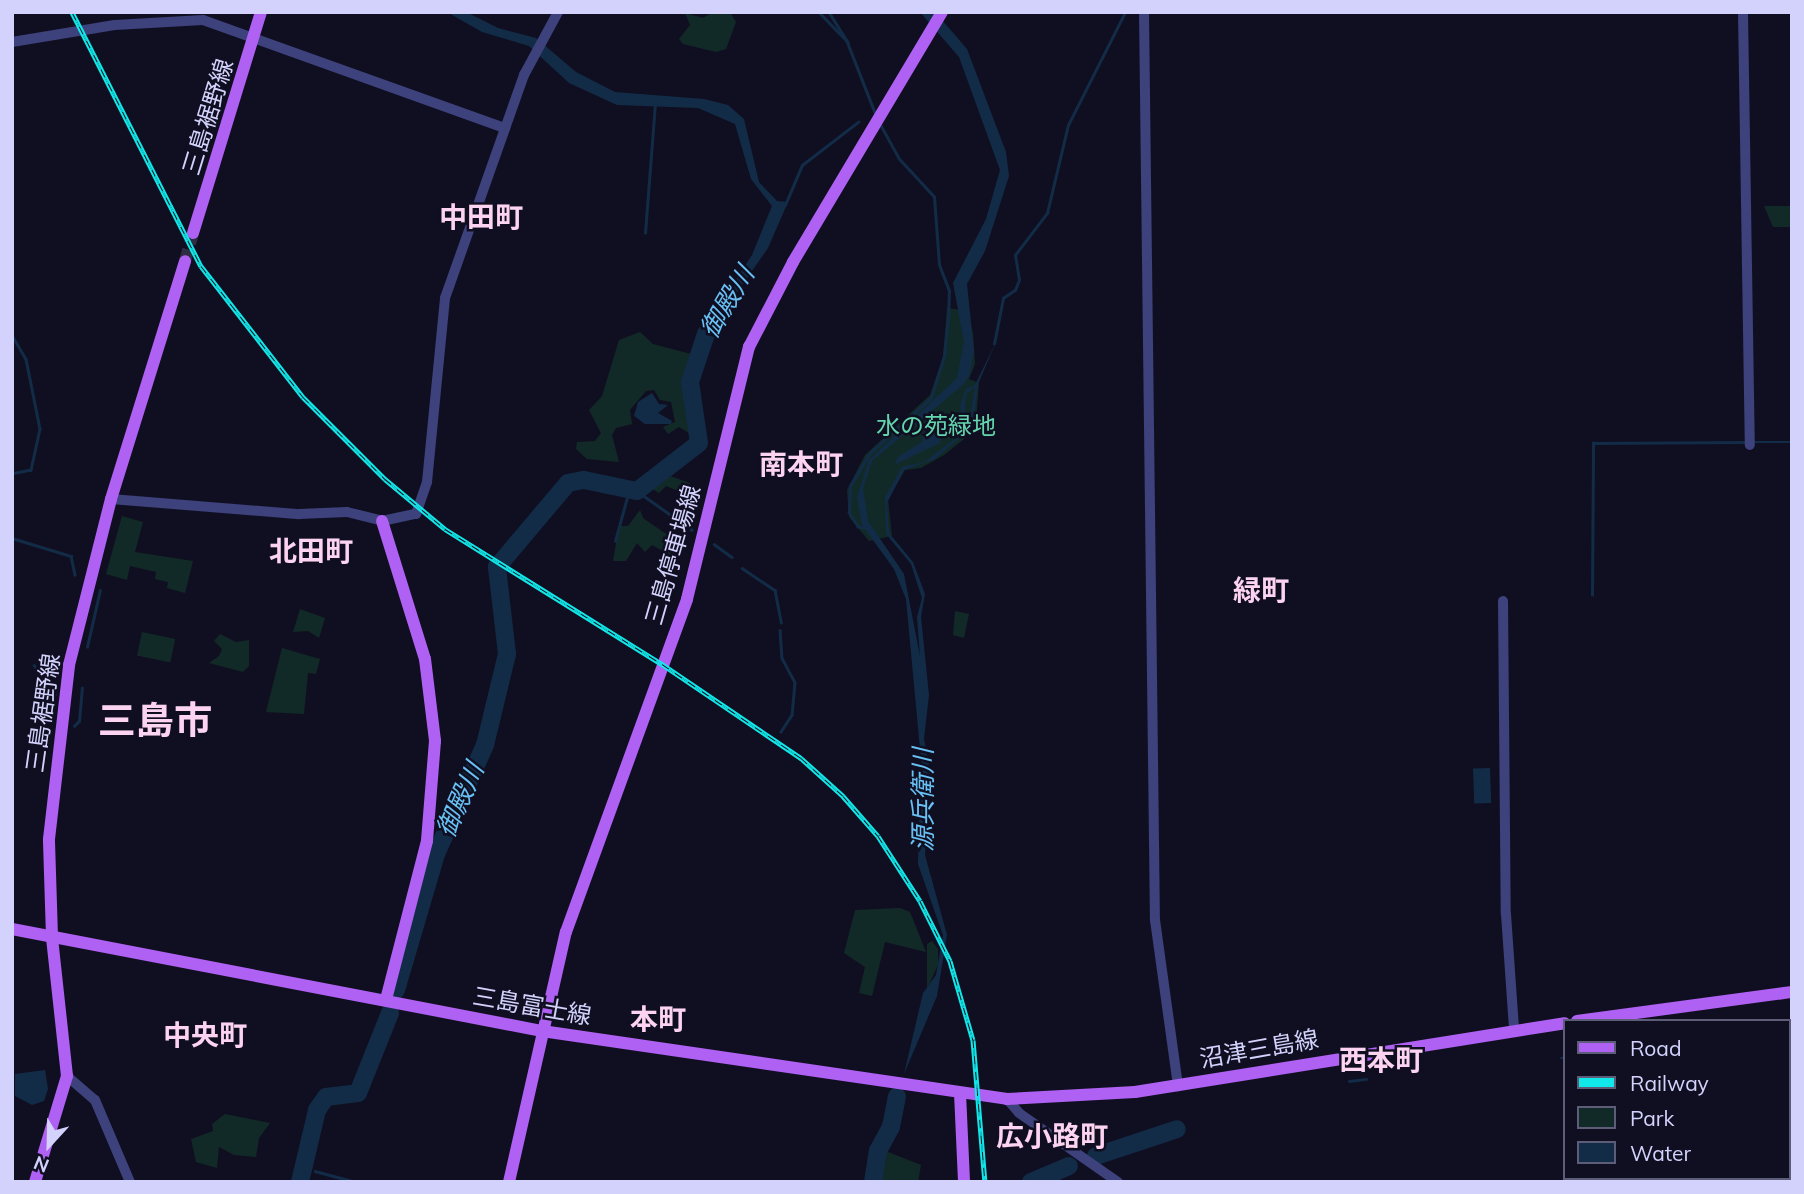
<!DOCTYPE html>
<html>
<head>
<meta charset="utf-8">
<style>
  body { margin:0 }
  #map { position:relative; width:1804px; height:1194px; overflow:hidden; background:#100f21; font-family:Mulish,"Noto Sans JP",sans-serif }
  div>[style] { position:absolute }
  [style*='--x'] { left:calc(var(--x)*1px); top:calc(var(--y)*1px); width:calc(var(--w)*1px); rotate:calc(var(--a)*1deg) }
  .green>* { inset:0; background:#122a27; transform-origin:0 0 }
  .water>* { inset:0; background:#122c47; transform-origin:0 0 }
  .stream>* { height:2.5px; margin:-1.25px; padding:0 1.25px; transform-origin:1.25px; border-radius:1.25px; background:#122c47 }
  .river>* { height:18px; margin:-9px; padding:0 9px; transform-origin:9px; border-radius:9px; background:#122c47 }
  .major-tunnel>* { height:12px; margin-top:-6px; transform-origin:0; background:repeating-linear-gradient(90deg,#2d2c42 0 12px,transparent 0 18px) }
  .minor>* { height:10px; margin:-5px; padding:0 5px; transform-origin:5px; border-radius:5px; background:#3d417c }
  .major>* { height:12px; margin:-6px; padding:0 6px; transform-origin:6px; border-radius:6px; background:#af61f3 }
  .rail>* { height:5px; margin-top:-2.5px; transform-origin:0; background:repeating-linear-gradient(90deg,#100f21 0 8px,#11e8e9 0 16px); box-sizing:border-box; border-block:2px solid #11e8e9 }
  span { translate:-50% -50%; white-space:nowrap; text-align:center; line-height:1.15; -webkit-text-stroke:5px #100f21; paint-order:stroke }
  .street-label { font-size:24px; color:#d3d2fc }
  .park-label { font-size:24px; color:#64d6ae }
  .water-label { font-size:26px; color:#68c0f4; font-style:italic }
  .quarter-label { font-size:28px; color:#fcd4f1; font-weight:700 }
  .town-label { font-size:38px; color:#fcd4f1; font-weight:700 }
  .frame { position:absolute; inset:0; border:14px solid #d3d2fc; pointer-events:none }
  .legend { position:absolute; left:1563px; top:1019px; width:228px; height:161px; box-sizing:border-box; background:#100f21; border:2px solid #5e5d79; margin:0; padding:9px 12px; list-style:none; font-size:21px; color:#d3d2fc }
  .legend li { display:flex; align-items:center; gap:14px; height:35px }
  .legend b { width:35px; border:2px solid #5e5d79 }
  .north { position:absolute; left:14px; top:1110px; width:70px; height:70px; -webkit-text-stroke:5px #100f21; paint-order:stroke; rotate:202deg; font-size:19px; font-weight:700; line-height:28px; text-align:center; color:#d3d2fc }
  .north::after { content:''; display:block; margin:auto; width:24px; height:32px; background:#d3d2fc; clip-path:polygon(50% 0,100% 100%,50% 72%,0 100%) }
</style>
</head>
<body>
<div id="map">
  <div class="green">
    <i style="clip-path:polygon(713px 12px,730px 12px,736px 22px,726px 49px,716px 52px,683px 44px,679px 39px,690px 25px,685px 13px,703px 18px)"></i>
    <i style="clip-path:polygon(1764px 206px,1792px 206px,1792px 227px,1773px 227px)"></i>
    <i style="clip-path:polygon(947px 308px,967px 311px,973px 333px,975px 364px,969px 379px,979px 383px,976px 421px,964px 439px,944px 455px,921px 468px,905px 470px,888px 499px,892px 536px,869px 541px,849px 517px,847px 490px,865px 455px,930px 395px,943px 357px)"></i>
    <i style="clip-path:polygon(640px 332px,653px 344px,691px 354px,686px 388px,692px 425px,689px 433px,679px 427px,668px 434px,663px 427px,675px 422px,671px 402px,660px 400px,654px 390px,646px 391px,630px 410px,632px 424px,616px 428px,612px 435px,619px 462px,587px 459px,576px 449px,577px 442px,595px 441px,601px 433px,589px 410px,602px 396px,619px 340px)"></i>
    <i style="clip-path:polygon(670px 476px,690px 483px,689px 493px,698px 501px,691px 526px,675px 516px,681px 515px,685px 505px,676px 490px,666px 486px,659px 493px,649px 487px)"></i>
    <i style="clip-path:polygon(640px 510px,643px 518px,672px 538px,669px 546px,676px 558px,652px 545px,645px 552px,637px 543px,626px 561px,613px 561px,619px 526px,628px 526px)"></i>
    <i style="clip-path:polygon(122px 516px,143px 522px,135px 552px,193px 561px,185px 593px,167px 588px,168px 582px,155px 579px,156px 572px,130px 566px,127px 580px,106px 574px)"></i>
    <i style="clip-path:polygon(300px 609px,325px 618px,319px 638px,308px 631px,293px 632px)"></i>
    <i style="clip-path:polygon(955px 611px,969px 614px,964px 638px,953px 635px)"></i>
    <i style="left:142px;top:632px;width:34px;height:24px;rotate:12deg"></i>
    <i style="clip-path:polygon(220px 634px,236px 642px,249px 640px,249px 666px,243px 672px,209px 663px,219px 656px,222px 649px,214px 641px)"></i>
    <i style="clip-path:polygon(282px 648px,320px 659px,316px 674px,308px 673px,304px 714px,266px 712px)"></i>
    <i style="clip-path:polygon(900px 908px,910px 912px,926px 952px,885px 942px,872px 996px,859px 993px,865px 967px,844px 953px,855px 910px)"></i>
    <i style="clip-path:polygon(932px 941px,938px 949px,938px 965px,927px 989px,927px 944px)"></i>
    <i style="clip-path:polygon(225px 1114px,270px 1123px,259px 1138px,256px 1157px,234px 1155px,219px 1147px,217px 1168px,196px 1162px,191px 1139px,213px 1131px,212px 1124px)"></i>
    <i style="clip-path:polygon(883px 1150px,921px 1165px,918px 1182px,877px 1182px)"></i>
  </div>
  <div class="water">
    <i style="clip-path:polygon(447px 12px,466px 12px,498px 28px,536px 38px,576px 72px,615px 92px,704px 99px,728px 105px,744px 119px,759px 182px,777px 201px,788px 202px,768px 248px,710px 331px,702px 356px,695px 353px,705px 327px,752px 255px,772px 206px,751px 179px,735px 124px,698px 108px,617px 105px,569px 83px,529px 46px,482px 32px)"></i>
    <i style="clip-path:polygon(920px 12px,935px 12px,967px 49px,1006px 152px,1009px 176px,985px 251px,967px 284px,974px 351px,970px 374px,964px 384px,872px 461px,863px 488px,868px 521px,904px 574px,920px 656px,917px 617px,922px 598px,911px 564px,886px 534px,885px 497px,902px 467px,924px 462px,968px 429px,975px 387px,966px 394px,964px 423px,947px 417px,936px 430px,942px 435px,940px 443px,894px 465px,899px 456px,922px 442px,923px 433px,934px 428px,948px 413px,962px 419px,960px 405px,966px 389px,975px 385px,996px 342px,978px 384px,973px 426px,935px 459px,904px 470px,887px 503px,889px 533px,913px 562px,925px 594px,921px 617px,929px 695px,924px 739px,930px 770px,925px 855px,947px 935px,937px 996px,904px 1074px,923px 993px,936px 975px,943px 935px,918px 864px,921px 760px,906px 599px,894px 569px,862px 525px,857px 497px,869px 460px,957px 378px,964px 342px,953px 283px,986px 219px,1000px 170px,959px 57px)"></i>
    <i style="clip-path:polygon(652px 393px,659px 404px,668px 405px,658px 413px,672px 421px,671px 424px,645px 424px,634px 416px,638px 402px)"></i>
    <i style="left:1490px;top:768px;width:35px;height:17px;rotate:88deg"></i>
    <i style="clip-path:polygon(45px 1070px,48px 1089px,44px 1101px,32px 1105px,15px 1096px,15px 1074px)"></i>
  </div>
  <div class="stream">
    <i style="--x:819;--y:12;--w:40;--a:46"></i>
    <i style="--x:847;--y:41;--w:79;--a:68.6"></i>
    <i style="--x:829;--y:12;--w:36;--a:58"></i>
    <i style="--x:785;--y:205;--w:43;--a:-67"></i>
    <i style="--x:802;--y:165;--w:71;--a:-37.5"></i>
    <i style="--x:645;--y:233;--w:129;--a:-85.6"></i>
    <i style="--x:12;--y:335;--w:28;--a:60"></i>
    <i style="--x:26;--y:359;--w:71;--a:78.7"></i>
    <i style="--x:40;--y:429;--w:42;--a:102.4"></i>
    <i style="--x:31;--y:470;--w:16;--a:169"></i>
    <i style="--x:994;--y:344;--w:47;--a:-78.9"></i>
    <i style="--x:1003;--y:298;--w:14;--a:-34"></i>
    <i style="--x:1015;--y:290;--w:11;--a:-68"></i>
    <i style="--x:1019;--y:280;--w:25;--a:-99"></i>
    <i style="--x:1015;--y:255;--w:53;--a:-52.7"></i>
    <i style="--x:1047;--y:213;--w:90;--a:-76.6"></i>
    <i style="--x:1068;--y:125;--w:127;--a:-63.2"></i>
    <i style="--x:1754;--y:442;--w:38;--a:0"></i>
    <i style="--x:637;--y:491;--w:67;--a:35.3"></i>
    <i style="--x:866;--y:528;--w:8;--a:-173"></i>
    <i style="--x:858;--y:527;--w:17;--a:-123"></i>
    <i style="--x:849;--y:513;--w:27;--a:-88"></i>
    <i style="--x:850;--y:486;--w:39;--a:-59"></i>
    <i style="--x:870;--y:453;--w:82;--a:-42"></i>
    <i style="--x:931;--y:398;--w:44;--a:-72.8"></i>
    <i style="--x:944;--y:356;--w:37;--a:-84"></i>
    <i style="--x:948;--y:319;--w:28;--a:-88"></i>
    <i style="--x:949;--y:291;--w:28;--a:-111"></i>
    <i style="--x:939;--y:265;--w:68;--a:-94.2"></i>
    <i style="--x:934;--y:197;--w:52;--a:-132.6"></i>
    <i style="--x:899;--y:159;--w:39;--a:-119"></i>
    <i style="--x:12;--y:538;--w:62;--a:17"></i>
    <i style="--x:71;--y:556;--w:19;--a:78"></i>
    <i style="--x:615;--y:541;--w:53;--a:-74.6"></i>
    <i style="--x:714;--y:544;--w:22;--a:36"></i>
    <i style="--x:742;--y:568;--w:40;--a:34"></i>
    <i style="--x:775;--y:590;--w:33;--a:79"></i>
    <i style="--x:1592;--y:595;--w:152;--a:-89.6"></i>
    <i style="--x:1593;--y:443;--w:155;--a:-0.4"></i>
    <i style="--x:780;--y:630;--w:28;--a:86"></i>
    <i style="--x:782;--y:658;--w:27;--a:62"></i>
    <i style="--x:795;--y:682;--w:33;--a:95"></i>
    <i style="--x:792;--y:715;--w:20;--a:123"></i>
    <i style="--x:87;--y:647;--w:58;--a:-77.2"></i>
    <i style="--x:34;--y:665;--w:36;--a:54"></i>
    <i style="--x:74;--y:726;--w:7;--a:-45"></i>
    <i style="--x:79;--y:721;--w:33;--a:-85"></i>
    <i style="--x:1788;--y:1026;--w:4;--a:-14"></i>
    <i style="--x:1561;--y:1058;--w:3;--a:0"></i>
    <i style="--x:1349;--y:1081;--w:17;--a:-7"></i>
    <i style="--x:302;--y:1170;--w:4;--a:0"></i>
    <i style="--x:315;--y:1171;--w:39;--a:15"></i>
  </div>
  <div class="river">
    <i style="--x:396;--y:990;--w:142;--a:-73.6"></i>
    <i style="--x:436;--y:854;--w:120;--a:-65.8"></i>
    <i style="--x:485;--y:745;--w:94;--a:-76.4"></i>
    <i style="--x:507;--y:654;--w:88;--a:-96.6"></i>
    <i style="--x:497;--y:567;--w:110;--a:-49.8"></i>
    <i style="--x:568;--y:483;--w:16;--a:-11"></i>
    <i style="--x:584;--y:480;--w:54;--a:11.7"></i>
    <i style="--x:637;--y:491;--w:78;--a:-37.7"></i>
    <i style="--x:699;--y:443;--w:62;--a:-98.4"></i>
    <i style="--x:690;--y:382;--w:51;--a:-71.6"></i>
    <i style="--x:1096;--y:1156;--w:85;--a:-18.4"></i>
    <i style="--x:300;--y:1182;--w:74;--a:-76.7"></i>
    <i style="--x:317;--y:1110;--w:16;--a:-55"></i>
    <i style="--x:326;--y:1097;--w:32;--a:-7"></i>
    <i style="--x:358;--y:1093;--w:86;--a:-68.2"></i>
    <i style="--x:873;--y:1182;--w:31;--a:-81"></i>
    <i style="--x:878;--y:1151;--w:27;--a:-62"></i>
    <i style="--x:891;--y:1127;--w:31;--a:-79"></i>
    <i style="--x:1031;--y:1182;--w:41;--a:-22.8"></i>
  </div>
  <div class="major-tunnel">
    <i style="--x:185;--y:261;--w:29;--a:-74"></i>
  </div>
  <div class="minor">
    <i style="--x:1144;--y:12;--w:908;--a:89.31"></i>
    <i style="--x:1155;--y:920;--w:168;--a:82.1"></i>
    <i style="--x:1743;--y:12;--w:433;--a:89.1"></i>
    <i style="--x:12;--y:42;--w:104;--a:-9.4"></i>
    <i style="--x:115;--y:25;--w:88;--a:-3.3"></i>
    <i style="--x:203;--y:20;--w:321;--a:19.7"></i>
    <i style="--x:111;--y:499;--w:189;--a:4.6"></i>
    <i style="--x:299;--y:514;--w:48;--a:-2.4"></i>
    <i style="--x:347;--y:512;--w:36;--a:14"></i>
    <i style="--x:382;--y:521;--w:35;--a:-12"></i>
    <i style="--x:416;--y:514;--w:34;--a:-71"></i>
    <i style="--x:427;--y:482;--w:185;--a:-84.4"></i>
    <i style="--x:445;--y:298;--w:237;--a:-70.5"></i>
    <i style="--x:524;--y:75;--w:72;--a:-61.6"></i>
    <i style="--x:1503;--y:601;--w:313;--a:89.5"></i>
    <i style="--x:1506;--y:914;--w:115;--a:86"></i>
    <i style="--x:67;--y:1076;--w:37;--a:41"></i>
    <i style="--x:95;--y:1100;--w:89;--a:66.9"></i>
    <i style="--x:1007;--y:1099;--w:18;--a:49"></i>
    <i style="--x:1019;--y:1113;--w:121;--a:34.9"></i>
  </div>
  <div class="major">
    <i style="--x:193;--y:233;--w:231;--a:-72.9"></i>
    <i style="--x:382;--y:521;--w:145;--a:72.7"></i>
    <i style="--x:425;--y:659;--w:83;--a:83"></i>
    <i style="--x:435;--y:741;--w:100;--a:94.6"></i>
    <i style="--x:427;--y:841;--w:164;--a:104.5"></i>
    <i style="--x:12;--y:929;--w:540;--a:10.89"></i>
    <i style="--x:542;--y:1031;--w:470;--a:8.3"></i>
    <i style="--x:1007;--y:1099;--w:128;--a:-3.1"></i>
    <i style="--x:1135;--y:1092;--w:435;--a:-9.1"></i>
    <i style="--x:1577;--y:1021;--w:217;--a:-7.7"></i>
    <i style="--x:960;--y:1093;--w:89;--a:87.4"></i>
    <i style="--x:35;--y:1182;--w:111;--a:-73.2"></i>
    <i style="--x:67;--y:1076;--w:140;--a:-96.2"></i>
    <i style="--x:52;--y:937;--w:98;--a:-91.8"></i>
    <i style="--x:49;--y:839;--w:175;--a:-83.4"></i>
    <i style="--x:69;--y:665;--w:171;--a:-75.8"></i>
    <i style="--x:111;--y:499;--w:249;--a:-72.7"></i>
    <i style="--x:509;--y:1182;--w:256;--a:-77.2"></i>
    <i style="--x:566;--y:932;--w:354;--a:-70"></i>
    <i style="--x:687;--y:599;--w:260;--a:-76.2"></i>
    <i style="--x:749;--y:347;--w:96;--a:-62.6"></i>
    <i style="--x:793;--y:262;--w:291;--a:-59.2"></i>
  </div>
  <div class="rail">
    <i style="--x:72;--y:12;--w:285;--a:63.1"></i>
    <i style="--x:201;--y:266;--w:166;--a:52.1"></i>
    <i style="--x:303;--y:397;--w:116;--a:45"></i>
    <i style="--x:385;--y:479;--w:78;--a:39.8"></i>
    <i style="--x:445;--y:529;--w:256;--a:31.9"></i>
    <i style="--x:662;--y:664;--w:168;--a:34.1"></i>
    <i style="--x:801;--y:758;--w:57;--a:42.1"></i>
    <i style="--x:843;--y:796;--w:53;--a:48.8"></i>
    <i style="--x:878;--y:836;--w:77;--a:57.1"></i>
    <i style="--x:920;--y:901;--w:67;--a:63.4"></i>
    <i style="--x:950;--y:961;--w:82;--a:73.8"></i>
    <i style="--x:973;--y:1040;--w:143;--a:85.2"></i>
  </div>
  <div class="street-label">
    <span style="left:208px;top:117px;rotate:-73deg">三島裾野線</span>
    <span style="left:673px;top:555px;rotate:-74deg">三島停車場線</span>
    <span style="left:43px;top:713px;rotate:-82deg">三島裾野線</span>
    <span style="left:532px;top:1006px;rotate:10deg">三島富士線</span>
    <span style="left:1259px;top:1049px;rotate:-10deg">沼津三島線</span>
  </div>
  <div class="park-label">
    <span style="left:936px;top:426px">水の苑緑地</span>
  </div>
  <div class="water-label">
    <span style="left:727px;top:302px;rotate:-59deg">御殿川</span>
    <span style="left:460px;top:800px;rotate:-66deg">御殿川</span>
    <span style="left:923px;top:800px;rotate:-90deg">源兵衛川</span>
  </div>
  <div class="quarter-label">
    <span style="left:481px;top:217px">中田町</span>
    <span style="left:801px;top:464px">南本町</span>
    <span style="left:311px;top:551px">北田町</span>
    <span style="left:1261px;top:590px">緑町</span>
    <span style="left:658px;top:1019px">本町</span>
    <span style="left:205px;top:1035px">中央町</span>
    <span style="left:1381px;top:1060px">西本町</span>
    <span style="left:1052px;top:1136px">広小路町</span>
  </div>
  <div class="town-label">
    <span style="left:155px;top:721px">三島市</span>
  </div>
  <div class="frame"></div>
  <ul class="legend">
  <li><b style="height:9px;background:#af61f3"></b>Road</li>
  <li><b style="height:9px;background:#11e8e9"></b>Railway</li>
  <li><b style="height:19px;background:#122a27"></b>Park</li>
  <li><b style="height:19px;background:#122c47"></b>Water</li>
  </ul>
  <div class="north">N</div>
</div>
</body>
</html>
